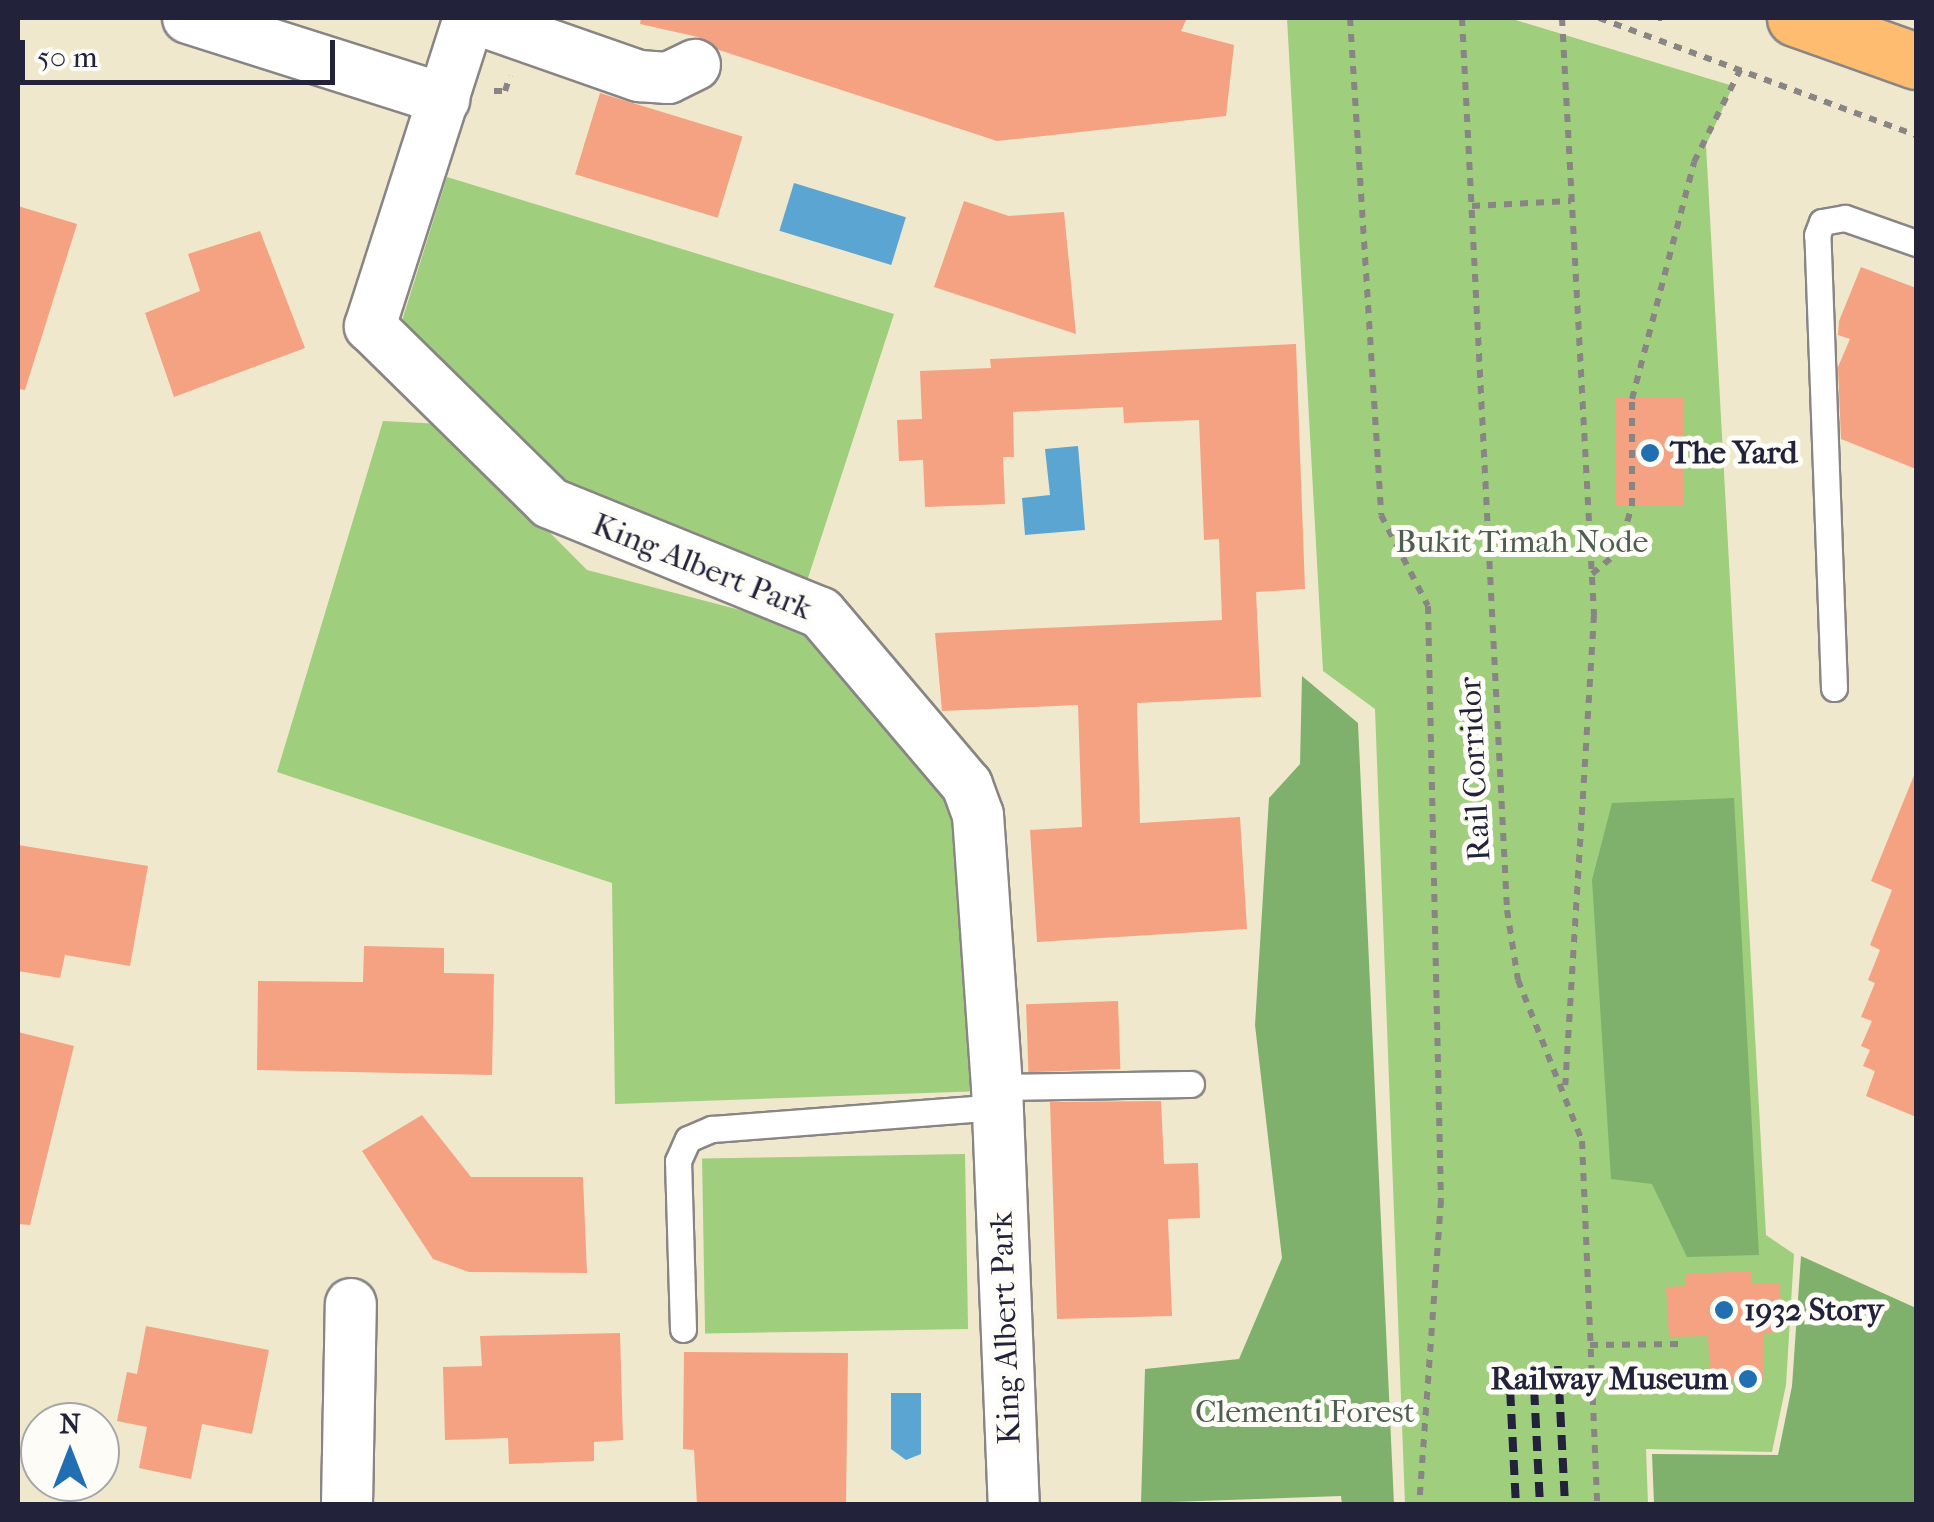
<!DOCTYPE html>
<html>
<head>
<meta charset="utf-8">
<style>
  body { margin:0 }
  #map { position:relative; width:1934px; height:1522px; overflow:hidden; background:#f0e8cd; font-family:"IM FELL French Canon",serif }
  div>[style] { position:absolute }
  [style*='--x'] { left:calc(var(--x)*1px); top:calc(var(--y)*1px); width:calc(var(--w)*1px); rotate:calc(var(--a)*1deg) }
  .green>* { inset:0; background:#9fce7d; transform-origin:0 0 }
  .forest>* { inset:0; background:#7fb16c }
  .water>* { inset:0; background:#5ba5d3; transform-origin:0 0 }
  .building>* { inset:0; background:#f4a282; transform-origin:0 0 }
  .path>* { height:6px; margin-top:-3px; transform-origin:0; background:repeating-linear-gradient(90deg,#898584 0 8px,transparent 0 16px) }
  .roads { filter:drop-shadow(2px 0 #898584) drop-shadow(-2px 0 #898584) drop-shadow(0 2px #898584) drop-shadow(0 -2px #898584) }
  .lane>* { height:25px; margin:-12.5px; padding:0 12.5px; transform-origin:12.5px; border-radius:12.5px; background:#fff }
  .street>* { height:50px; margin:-25px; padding:0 25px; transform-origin:25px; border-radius:25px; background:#fff }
  .highway>* { height:55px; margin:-27.5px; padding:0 27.5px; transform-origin:27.5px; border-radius:27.5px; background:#fdbc70 }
  .rail>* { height:8px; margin-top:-4px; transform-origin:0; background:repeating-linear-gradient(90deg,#22223b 0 15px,transparent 0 23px) }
  .dots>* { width:28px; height:28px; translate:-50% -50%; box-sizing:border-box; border:5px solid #fdfcf7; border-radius:50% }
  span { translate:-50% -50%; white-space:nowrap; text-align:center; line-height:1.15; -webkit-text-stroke:10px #fdfcf7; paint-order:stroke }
  .poi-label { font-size:32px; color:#22223b; font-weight:700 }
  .left { translate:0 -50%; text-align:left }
  .right { translate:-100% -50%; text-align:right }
  .park-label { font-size:32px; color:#4e5e52 }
  .street-label { font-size:32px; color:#22223b }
  .frame { position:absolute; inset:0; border:20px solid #22223b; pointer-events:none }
  .north { position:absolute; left:20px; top:1402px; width:100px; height:100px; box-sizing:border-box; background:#fdfcf7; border:2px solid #a5a5ac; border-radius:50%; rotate:0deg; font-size:28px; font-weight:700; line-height:40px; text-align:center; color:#22223b }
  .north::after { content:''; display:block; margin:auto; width:35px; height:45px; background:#1f6fb2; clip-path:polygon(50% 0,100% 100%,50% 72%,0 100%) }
  .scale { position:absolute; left:20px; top:40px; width:315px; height:45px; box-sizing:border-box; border:5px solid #22223b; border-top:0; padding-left:12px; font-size:30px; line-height:35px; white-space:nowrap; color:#22223b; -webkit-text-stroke:8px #fdfcf7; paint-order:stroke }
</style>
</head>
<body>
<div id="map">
  <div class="green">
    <i style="clip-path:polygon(1287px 18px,1509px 18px,1733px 86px,1706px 145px,1766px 1235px,1794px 1254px,1786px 1385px,1772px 1452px,1646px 1449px,1648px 1504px,1405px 1504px,1375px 709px,1323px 671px)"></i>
    <i style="clip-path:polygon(447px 177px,894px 314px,807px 581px,561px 491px,400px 327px)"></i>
    <i style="clip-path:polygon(383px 421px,442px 424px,587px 570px,809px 628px,960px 815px,983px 1091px,615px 1104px,612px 883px,277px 772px)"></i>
    <i style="left:965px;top:1154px;width:175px;height:263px;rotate:89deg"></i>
  </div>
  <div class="forest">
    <i style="clip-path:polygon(1302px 676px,1358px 723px,1394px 1504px,1342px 1504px,1341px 1496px,1141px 1503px,1145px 1369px,1239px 1359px,1282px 1258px,1255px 1025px,1269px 798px,1300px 764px)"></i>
    <i style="clip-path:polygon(1734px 798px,1759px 1255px,1687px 1257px,1652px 1184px,1611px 1179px,1592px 880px,1612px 803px)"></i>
    <i style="clip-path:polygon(1801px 1256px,1916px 1308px,1916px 1504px,1654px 1504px,1652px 1454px,1778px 1455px,1792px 1386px)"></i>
  </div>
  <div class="water">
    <i style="left:794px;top:183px;width:117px;height:50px;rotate:17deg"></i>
    <i style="clip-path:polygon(1078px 446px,1085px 530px,1025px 535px,1022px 498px,1050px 495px,1045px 449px)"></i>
    <i style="clip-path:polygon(891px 1393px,921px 1393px,921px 1454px,906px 1460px,891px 1449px)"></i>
  </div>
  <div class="building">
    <i style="clip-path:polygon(641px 18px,1187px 18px,1181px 31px,1234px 45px,1226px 116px,997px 141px,719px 50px,698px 37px,640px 24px)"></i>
    <i style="left:600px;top:93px;width:149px;height:85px;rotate:17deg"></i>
    <i style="clip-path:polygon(964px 201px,1009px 216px,1064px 212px,1076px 334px,934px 287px)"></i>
    <i style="clip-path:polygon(18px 206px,77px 224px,25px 390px,18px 389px)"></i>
    <i style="clip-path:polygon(260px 231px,305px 348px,174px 397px,145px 313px,200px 291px,188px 254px)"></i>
    <i style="clip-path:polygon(1861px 267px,1916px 288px,1916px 469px,1841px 439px,1838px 367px,1850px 339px,1838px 335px,1839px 321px)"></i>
    <i style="clip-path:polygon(1296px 344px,1305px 589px,1256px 592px,1261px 697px,1137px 703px,1140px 823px,1240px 817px,1247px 929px,1037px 942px,1030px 830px,1082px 827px,1078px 705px,942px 711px,935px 633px,1222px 620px,1219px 539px,1204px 540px,1199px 420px,1124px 423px,1123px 407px,1013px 412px,1014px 457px,1003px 457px,1005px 504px,925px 507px,923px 460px,899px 461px,897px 420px,922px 419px,920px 371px,991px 368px,990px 359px)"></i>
    <i style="left:1683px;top:398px;width:108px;height:67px;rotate:90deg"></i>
    <i style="clip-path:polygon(1915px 773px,1916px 773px,1916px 1117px,1866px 1096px,1875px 1071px,1863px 1066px,1870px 1050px,1861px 1046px,1872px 1021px,1861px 1017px,1875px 983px,1868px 980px,1880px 950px,1870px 945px,1892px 890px,1871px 881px)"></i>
    <i style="clip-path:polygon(18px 845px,148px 866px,130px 966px,65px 955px,60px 978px,18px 971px)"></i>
    <i style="clip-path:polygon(364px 946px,444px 948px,444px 973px,494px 974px,492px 1075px,257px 1070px,258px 981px,363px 982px)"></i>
    <i style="left:1118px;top:1001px;width:68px;height:92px;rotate:88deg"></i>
    <i style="clip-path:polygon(18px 1032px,74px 1046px,30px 1225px,18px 1224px)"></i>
    <i style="clip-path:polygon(1161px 1101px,1164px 1164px,1198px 1163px,1200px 1218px,1168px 1219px,1172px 1316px,1057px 1319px,1050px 1102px)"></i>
    <i style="clip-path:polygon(422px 1115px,471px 1177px,583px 1177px,587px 1273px,469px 1272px,433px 1259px,362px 1151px)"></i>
    <i style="clip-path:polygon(1752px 1271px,1752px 1284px,1780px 1284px,1782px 1332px,1763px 1333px,1764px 1379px,1710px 1381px,1708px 1336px,1669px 1337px,1666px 1287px,1685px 1286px,1685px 1274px)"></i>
    <i style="clip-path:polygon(146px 1326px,269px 1350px,252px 1434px,202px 1424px,191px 1479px,139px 1468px,147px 1427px,117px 1421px,127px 1372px,137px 1374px)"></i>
    <i style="clip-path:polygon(620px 1333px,623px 1440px,594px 1442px,594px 1461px,509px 1464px,508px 1438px,445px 1440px,443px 1367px,482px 1366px,480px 1336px)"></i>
    <i style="clip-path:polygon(684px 1352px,848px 1353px,846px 1504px,697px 1504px,694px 1450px,683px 1449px)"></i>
  </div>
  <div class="path">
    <i style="--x:1350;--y:18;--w:498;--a:86.4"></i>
    <i style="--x:1381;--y:515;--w:102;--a:62.7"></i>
    <i style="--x:1428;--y:606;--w:594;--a:88.75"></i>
    <i style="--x:1441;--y:1200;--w:305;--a:94.1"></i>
    <i style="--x:1462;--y:18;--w:893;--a:87.11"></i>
    <i style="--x:1507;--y:910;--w:71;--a:81.1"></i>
    <i style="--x:1518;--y:980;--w:173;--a:68.3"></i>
    <i style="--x:1582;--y:1141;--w:363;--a:87.6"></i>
    <i style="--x:1562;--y:18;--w:598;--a:86.93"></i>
    <i style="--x:1594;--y:615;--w:471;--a:93.5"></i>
    <i style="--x:1599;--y:18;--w:338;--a:20.3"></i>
    <i style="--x:1658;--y:18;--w:4;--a:0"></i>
    <i style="--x:494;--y:91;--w:11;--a:0"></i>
    <i style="--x:505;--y:91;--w:16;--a:-72"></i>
    <i style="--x:1472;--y:206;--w:99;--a:-2.9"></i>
    <i style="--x:1592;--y:574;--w:34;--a:-40"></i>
    <i style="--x:1618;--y:552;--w:48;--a:-73.1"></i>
    <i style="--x:1632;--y:506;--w:107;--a:-90"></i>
    <i style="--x:1632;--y:399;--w:245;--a:-75.3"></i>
    <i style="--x:1694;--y:162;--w:103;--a:-63.4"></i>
    <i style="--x:1590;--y:1345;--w:93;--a:-0.6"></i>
  </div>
  <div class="roads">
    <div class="lane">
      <i style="--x:1834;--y:688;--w:453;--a:-92.1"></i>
      <i style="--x:1817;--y:235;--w:14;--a:-69"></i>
      <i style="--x:1822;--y:222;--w:23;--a:-10"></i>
      <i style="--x:1845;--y:218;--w:75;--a:19.4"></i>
      <i style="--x:997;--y:1087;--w:194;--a:-0.9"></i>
      <i style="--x:683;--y:1329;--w:168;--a:-91.7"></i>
      <i style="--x:678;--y:1161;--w:24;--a:-66"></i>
      <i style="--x:688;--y:1139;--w:26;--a:-23"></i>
      <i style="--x:712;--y:1129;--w:286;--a:-4.4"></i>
    </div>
    <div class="street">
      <i style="--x:188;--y:18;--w:269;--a:17.6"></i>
      <i style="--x:469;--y:18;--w:324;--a:107.8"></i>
      <i style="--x:370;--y:326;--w:252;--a:44.5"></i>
      <i style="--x:550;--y:503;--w:292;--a:22.1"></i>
      <i style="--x:821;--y:613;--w:226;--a:49.7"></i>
      <i style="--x:967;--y:785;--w:32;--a:70"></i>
      <i style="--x:978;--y:815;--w:273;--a:86"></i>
      <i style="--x:997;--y:1087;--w:417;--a:87.7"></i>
      <i style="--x:473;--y:18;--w:176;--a:19.3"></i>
      <i style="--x:639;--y:76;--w:29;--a:4"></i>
      <i style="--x:668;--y:78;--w:30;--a:-26"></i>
      <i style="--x:347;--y:1504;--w:200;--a:-88.9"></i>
    </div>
    <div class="highway">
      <i style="--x:1795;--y:18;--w:128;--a:19.6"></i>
    </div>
  </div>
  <div class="rail">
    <i style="--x:1558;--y:1366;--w:138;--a:87.1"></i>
    <i style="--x:1533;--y:1367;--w:137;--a:87.1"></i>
    <i style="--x:1509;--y:1368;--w:136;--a:87.1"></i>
  </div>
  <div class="dots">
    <i style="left:1650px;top:453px;background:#1f6fb2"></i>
    <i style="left:1724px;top:1310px;background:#1f6fb2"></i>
    <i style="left:1748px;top:1379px;background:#1f6fb2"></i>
  </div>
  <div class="poi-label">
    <span class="left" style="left:1670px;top:453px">The Yard</span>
    <span class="left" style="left:1744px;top:1310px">1932 Story</span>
    <span class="right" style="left:1728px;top:1379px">Railway Museum</span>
  </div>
  <div class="park-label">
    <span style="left:1522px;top:542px">Bukit Timah Node</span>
    <span style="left:1305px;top:1412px">Clementi Forest</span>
  </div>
  <div class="street-label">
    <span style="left:702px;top:567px;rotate:22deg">King Albert Park</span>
    <span style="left:1475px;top:769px;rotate:-93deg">Rail Corridor</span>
    <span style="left:1006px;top:1328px;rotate:-92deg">King Albert Park</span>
  </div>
  <div class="frame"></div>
  <div class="north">N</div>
  <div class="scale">50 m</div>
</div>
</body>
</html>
